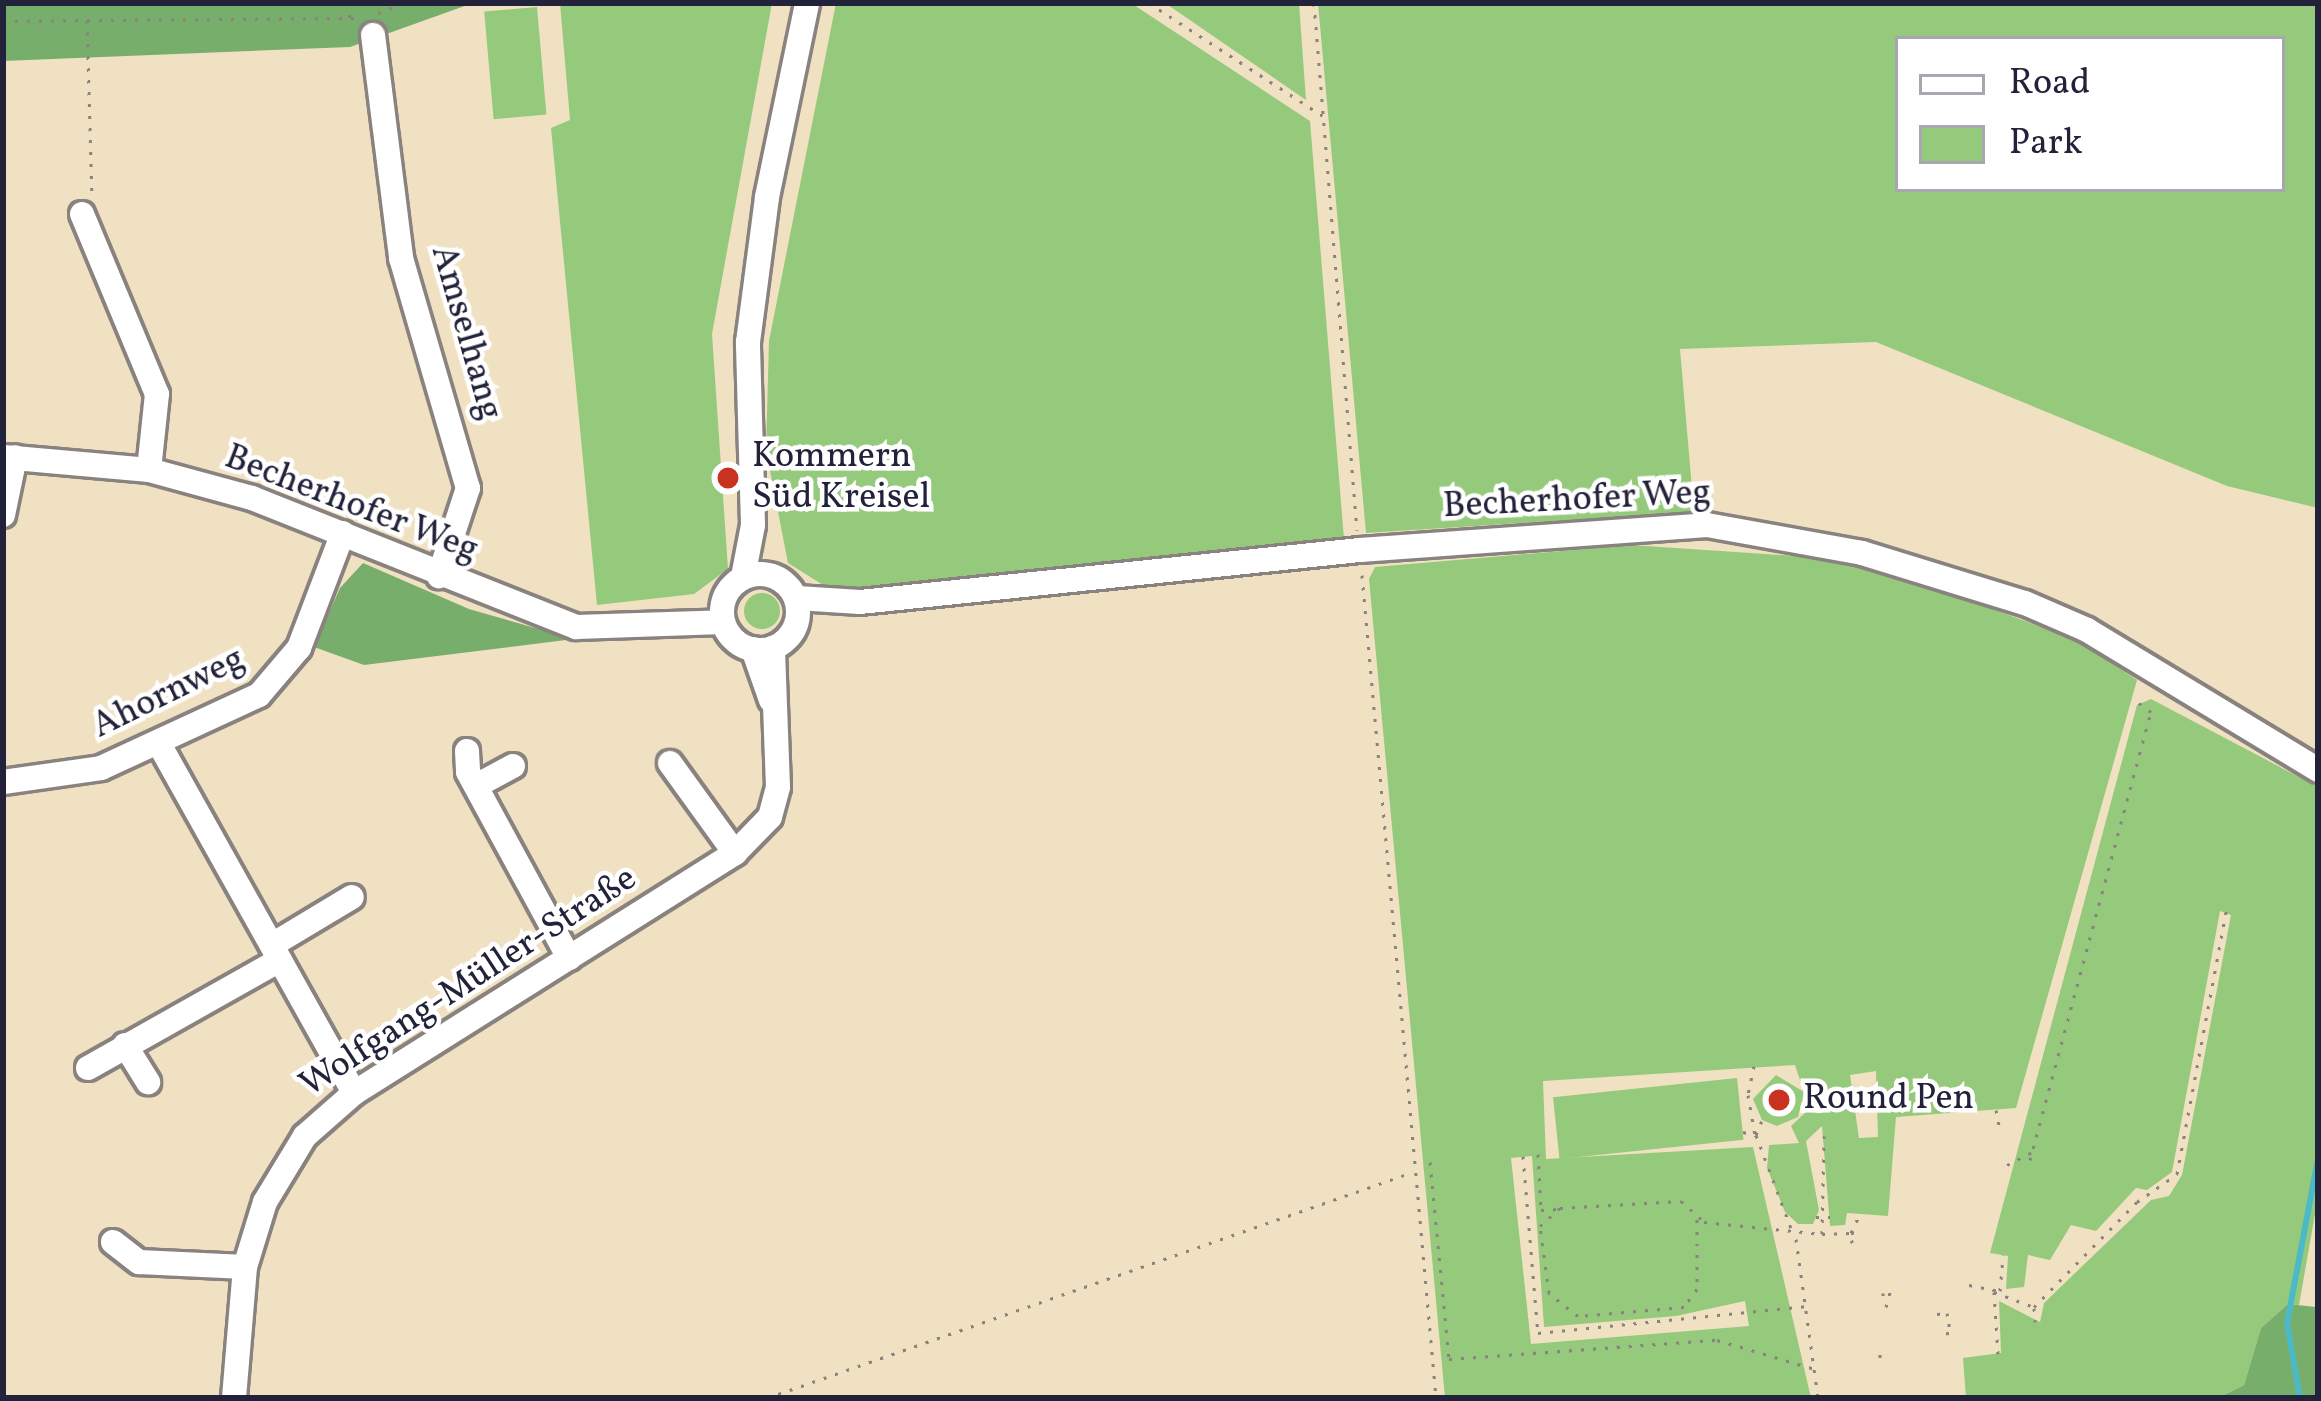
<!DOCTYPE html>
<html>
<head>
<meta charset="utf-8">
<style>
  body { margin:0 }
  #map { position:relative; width:2321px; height:1401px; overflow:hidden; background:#f0e1c2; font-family:Vollkorn,serif }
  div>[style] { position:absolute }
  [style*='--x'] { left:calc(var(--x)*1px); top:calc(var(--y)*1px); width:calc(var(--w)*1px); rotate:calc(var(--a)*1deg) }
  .green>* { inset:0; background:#95ca7c; transform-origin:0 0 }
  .round { border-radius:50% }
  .forest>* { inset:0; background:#78ae6c }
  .stream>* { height:6px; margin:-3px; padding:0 3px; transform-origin:3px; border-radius:3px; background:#4cbac6 }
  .path>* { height:3px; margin-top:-1.5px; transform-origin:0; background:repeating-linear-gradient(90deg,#89827e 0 3px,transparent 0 12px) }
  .roads { filter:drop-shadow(3px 0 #89827e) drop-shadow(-3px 0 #89827e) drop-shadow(0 3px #89827e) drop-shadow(0 -3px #89827e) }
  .street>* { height:24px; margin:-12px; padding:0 12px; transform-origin:12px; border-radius:12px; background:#fff }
  .street>.ring { margin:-12px; padding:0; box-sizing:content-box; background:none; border:24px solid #fff; border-radius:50% }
  .dots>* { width:33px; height:33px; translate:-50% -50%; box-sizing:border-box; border:6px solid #fff; border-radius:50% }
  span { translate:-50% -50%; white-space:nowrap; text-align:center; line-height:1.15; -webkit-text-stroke:9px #fff; paint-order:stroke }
  .street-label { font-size:36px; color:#22223b }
  .poi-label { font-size:36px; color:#22223b }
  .left { translate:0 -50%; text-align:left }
  .frame { position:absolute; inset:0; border:6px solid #22223b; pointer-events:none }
  .legend { position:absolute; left:1895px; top:36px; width:390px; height:156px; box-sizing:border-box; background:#fff; border:3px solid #a7a7b1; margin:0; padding:15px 21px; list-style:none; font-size:36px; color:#22223b }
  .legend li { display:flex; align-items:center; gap:24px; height:60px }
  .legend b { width:60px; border:3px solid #a7a7b1 }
</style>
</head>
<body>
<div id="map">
  <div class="green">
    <i style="clip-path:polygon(560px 3px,772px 3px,712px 334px,728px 569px,694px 594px,597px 605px,551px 128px,570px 120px)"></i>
    <i style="clip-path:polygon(836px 3px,1131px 3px,1310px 121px,1344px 539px,831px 590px,788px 563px,766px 450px,769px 341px)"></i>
    <i style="clip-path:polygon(1165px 3px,1299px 3px,1306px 100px)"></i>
    <i style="clip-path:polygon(evenodd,1318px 3px,2318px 3px,2318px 508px,2227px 486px,1876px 342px,1680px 349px,1694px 512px,1366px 533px,1318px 3px,1898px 39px,2282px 39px,2282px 189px,1898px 189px,1898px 39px)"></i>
    <i style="left:537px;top:7px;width:108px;height:53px;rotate:85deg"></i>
    <i style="clip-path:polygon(evenodd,1631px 545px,1857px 560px,2077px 640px,2137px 680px,2016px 1108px,1896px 1117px,1888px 1216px,1847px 1213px,1845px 1225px,1830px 1226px,1822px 1126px,1806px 1141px,1819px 1210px,1813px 1224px,1798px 1224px,1785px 1212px,1767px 1168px,1769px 1145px,1799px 1143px,1791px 1126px,1806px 1112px,1807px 1099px,1804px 1093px,1798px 1117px,1777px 1126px,1762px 1120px,1753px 1099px,1776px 1075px,1804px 1092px,1795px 1065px,1543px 1081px,1546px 1159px,1753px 1147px,1811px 1398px,1445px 1398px,1369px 579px,1375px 567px,1631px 545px,1876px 1071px,1878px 1137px,1859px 1138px,1850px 1075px,1876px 1071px,1631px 545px,1532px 1156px,1544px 1327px,1676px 1316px,1745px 1301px,1749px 1326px,1531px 1344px,1511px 1158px,1532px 1156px)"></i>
    <i class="round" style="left:744px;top:593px;width:36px;height:36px"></i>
    <i style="clip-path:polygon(2151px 699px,2318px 787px,2318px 1197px,2299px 1305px,2288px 1304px,2261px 1328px,2244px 1385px,2218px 1398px,1966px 1398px,1963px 1358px,2001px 1353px,1999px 1301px,2040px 1322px,2044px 1303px,2151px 1200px,2169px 1196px,2182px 1175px,2231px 915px,2220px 911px,2172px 1172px,2147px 1190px,2136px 1188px,2096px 1231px,2071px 1225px,2050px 1260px,2028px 1255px,2024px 1287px,2006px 1289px,2008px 1256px,1990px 1253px,2137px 705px)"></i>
    <i style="left:1737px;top:1078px;width:62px;height:185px;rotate:84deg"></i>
  </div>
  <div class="forest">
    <i style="clip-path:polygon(3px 3px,473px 3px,350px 47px,3px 61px)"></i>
    <i style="clip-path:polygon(363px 563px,469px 609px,574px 639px,364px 665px,314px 647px,340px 588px)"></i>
    <i style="clip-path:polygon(2288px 1304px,2316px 1307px,2318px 1398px,2218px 1398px,2244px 1385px,2261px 1328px)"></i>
  </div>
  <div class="stream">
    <i style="--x:2300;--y:1398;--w:76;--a:-99.8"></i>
    <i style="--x:2287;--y:1323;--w:167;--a:-79.3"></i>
  </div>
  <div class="path">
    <i style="--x:346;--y:3;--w:16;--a:75"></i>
    <i style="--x:1149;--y:3;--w:207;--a:33"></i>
    <i style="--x:1314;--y:3;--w:529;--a:85.34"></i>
    <i style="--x:378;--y:13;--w:28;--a:-21"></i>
    <i style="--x:87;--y:20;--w:175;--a:88.4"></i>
    <i style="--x:3;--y:21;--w:354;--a:-0.5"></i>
    <i style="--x:1362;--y:575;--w:826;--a:84.86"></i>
    <i style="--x:1754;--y:1066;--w:30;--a:102"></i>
    <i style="--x:1748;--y:1095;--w:39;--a:80"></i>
    <i style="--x:1996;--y:1110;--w:15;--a:79"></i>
    <i style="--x:1743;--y:1132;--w:13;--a:13"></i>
    <i style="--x:1756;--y:1135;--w:103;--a:69.4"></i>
    <i style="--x:1756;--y:1135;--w:16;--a:-68"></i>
    <i style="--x:1538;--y:1154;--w:56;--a:86.9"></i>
    <i style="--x:1541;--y:1210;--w:17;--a:-3"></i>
    <i style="--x:1523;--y:1156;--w:178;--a:85.2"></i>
    <i style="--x:1538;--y:1333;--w:271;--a:-5.7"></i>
    <i style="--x:2030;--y:1160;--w:464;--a:-74.9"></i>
    <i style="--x:2151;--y:712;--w:21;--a:-143"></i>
    <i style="--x:1430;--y:1162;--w:198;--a:84.5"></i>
    <i style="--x:1449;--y:1359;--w:269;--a:-4.1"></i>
    <i style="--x:1717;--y:1340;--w:102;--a:16.5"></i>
    <i style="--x:2007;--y:1165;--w:28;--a:-27"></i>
    <i style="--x:1816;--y:1217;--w:14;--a:0"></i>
    <i style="--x:1697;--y:1219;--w:70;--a:90"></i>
    <i style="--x:1697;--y:1289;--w:22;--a:126"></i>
    <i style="--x:1684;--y:1307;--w:106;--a:175.1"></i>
    <i style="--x:1578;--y:1316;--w:37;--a:-142"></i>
    <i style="--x:1549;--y:1293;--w:68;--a:-97.7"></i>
    <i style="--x:1540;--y:1226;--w:27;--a:-42"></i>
    <i style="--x:1560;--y:1208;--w:121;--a:-3.3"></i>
    <i style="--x:1681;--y:1201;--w:31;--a:42"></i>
    <i style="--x:1704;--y:1222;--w:119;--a:5.8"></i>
    <i style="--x:1822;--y:1234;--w:98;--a:-88.8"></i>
    <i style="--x:1822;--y:1234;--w:29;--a:-2"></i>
    <i style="--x:1851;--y:1233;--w:19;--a:-65"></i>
    <i style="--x:1796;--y:1239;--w:161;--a:82.1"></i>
    <i style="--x:1852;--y:1243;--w:10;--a:-96"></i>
    <i style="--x:1851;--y:1233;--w:9;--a:-6"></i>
    <i style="--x:1969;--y:1285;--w:32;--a:11"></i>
    <i style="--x:2000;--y:1291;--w:36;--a:-85"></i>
    <i style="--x:1883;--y:1293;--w:8;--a:90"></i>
    <i style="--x:1886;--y:1307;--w:16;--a:-75"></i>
    <i style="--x:2034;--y:1308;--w:14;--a:86"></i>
    <i style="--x:1937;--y:1314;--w:10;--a:-6"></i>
    <i style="--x:1947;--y:1313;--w:10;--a:79"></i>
    <i style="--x:1949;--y:1323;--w:10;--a:90"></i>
    <i style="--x:1949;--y:1333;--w:10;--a:174"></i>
    <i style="--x:1880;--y:1354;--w:6;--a:90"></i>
    <i style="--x:1998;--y:1354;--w:62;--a:-93.7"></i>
    <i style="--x:1994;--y:1292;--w:43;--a:20.6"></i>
    <i style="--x:2034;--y:1307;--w:147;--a:-45.6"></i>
    <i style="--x:2137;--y:1202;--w:49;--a:-35"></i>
    <i style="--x:2177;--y:1174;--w:267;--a:-79.4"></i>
    <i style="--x:767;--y:1398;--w:684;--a:-19.28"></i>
  </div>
  <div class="roads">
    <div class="street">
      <i style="--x:373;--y:35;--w:225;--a:82.8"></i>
      <i style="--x:401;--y:258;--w:240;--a:73.8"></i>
      <i style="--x:468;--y:488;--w:93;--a:108.2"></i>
      <i style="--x:82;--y:214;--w:195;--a:67.4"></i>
      <i style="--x:157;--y:394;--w:76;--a:96"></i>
      <i style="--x:3;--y:457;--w:147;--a:5.1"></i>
      <i style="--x:149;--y:470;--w:107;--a:15.2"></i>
      <i style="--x:252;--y:498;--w:349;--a:21.7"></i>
      <i style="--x:576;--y:627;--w:147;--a:-1.9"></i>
      <i style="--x:3;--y:515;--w:59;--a:-78.3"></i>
      <i class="ring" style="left:722px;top:574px;width:52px;height:52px"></i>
      <i style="--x:743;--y:577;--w:53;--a:-79.1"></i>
      <i style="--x:753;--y:525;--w:183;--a:-91.6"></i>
      <i style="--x:748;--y:342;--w:146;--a:-82.5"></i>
      <i style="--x:767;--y:197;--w:198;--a:-78.3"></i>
      <i style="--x:797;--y:598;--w:63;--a:3.6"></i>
      <i style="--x:860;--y:602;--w:503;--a:-5.94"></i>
      <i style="--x:1360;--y:550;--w:348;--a:-4.1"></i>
      <i style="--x:1707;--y:525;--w:158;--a:10.2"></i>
      <i style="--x:1862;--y:553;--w:170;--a:17.1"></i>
      <i style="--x:2025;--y:603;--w:68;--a:23.5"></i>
      <i style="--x:2087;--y:630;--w:270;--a:31.2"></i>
      <i style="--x:753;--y:649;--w:54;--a:70.6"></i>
      <i style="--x:158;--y:742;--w:402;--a:60.8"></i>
      <i style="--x:467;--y:751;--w:21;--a:87"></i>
      <i style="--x:468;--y:772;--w:212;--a:61.5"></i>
      <i style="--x:670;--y:763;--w:111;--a:54.2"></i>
      <i style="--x:3;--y:782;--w:99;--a:-8.1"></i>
      <i style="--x:101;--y:768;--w:174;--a:-24.8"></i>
      <i style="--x:259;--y:695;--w:62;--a:-49.6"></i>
      <i style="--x:299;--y:648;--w:123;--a:-69.1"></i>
      <i style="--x:476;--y:786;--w:42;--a:-28.4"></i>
      <i style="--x:272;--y:945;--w:93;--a:-31"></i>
      <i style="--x:125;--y:1045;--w:44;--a:58.1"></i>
      <i style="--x:88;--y:1068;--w:220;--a:-29.4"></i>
      <i style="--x:113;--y:1242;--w:33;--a:38"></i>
      <i style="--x:139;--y:1262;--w:106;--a:2.7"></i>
      <i style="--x:234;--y:1398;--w:131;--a:-85.2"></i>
      <i style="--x:245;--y:1267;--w:68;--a:-72.9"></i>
      <i style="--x:265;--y:1202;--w:77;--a:-58.8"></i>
      <i style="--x:305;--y:1136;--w:65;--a:-41.3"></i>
      <i style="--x:354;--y:1093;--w:450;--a:-32.2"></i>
      <i style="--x:735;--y:853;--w:50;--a:-45.8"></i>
      <i style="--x:770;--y:817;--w:31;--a:-75"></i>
      <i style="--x:778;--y:787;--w:139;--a:-92.1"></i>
    </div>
  </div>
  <div class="dots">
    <i style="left:728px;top:478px;background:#c8321e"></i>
    <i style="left:1779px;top:1100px;background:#c8321e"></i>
  </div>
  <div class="street-label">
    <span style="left:465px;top:333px;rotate:74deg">Amselhang</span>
    <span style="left:1577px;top:501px;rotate:-3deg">Becherhofer Weg</span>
    <span style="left:351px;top:505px;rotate:21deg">Becherhofer Weg</span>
    <span style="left:169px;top:694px;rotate:-26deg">Ahornweg</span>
    <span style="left:469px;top:983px;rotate:-33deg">Wolfgang-Müller-Straße</span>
  </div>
  <div class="poi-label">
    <span class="left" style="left:752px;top:478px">Kommern<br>Süd Kreisel</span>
    <span class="left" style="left:1803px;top:1100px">Round Pen</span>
  </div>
  <div class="frame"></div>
  <ul class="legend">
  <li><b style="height:15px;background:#fff"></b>Road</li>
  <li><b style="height:33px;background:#95ca7c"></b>Park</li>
  </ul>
</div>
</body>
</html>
